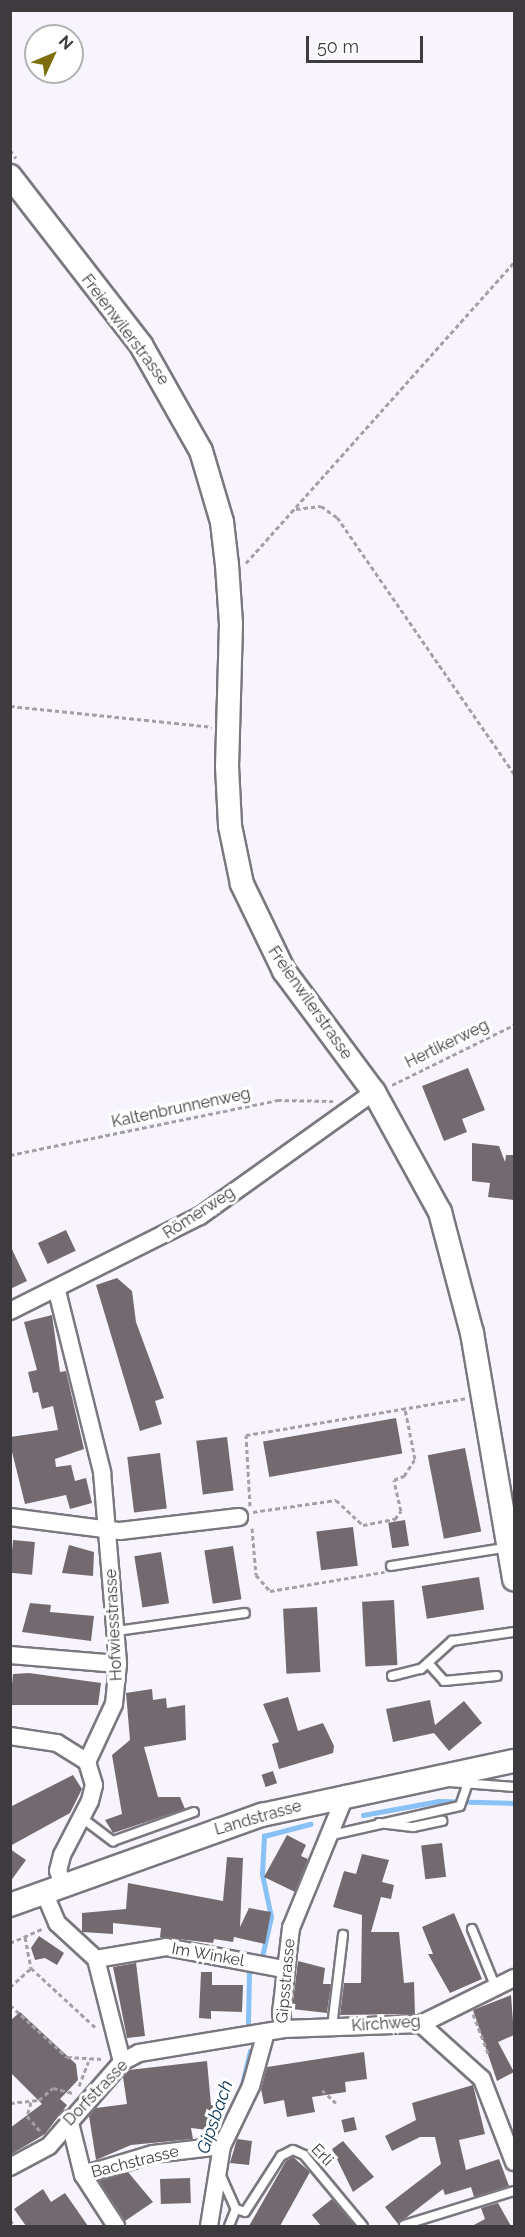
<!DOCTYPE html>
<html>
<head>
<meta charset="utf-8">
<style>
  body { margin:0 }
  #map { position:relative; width:525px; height:2237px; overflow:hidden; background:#f8f4fd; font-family:Raleway,sans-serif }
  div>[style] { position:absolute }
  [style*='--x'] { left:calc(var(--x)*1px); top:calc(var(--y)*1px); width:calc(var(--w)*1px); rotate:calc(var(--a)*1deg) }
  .stream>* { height:4.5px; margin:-2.25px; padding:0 2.25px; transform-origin:2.25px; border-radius:2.25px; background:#87c1f6 }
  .building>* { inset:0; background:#726a6f; transform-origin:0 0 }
  .path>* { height:3px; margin-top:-1.5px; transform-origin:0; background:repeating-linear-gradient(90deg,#a39fa6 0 4.5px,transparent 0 7.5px) }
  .roads { filter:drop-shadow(2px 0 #7b777f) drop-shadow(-2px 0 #7b777f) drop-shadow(0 2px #7b777f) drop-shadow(0 -2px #7b777f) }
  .lane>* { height:8px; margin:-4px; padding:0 4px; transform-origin:4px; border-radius:4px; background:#fff }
  .street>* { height:16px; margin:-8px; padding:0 8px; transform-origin:8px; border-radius:8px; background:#fff }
  .secondary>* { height:22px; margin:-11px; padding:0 11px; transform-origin:11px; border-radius:11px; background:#fff }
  span { translate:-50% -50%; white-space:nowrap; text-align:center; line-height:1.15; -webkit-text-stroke:6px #fff; paint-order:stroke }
  .street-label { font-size:16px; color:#3d3b3e }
  .water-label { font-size:18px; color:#053354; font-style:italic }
  .frame { position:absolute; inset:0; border:12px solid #3d3b3e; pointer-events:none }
  .north { position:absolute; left:24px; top:24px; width:60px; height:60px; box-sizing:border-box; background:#fff; border:2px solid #b1b1b2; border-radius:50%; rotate:46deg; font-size:16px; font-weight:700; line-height:24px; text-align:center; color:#3d3b3e }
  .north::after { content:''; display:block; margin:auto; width:21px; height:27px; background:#7e6f0e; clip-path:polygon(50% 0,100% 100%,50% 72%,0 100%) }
  .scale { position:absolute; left:306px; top:36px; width:117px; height:27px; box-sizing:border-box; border:3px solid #3d3b3e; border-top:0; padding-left:8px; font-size:18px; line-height:21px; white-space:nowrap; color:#3d3b3e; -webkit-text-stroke:4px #fff; paint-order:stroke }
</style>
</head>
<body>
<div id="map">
  <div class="stream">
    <i style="--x:363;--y:1815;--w:77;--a:-10.4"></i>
    <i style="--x:439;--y:1801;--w:75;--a:1.5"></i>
    <i style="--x:262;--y:1957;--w:41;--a:-77.3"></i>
    <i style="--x:271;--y:1917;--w:44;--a:-101.8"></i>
    <i style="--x:262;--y:1874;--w:38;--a:-87"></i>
    <i style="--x:264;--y:1836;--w:48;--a:-14.6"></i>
    <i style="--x:248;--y:2023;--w:51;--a:-88.9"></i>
    <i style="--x:240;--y:2093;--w:43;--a:-76.6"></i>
  </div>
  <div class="building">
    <i style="clip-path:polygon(468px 1068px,485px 1110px,462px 1119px,467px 1132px,444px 1141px,422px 1086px)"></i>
    <i style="clip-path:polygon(472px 1143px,499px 1146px,505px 1162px,506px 1155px,514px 1155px,514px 1200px,488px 1197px,490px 1183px,472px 1181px)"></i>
    <i style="left:66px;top:1230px;width:23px;height:31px;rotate:65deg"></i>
    <i style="clip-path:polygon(10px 1245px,27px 1281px,10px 1289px)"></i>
    <i style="clip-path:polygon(117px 1278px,132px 1291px,136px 1322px,164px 1398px,155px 1401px,162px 1424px,140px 1431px,96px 1285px)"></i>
    <i style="clip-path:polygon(52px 1315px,60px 1372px,66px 1371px,84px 1449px,55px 1459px,56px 1467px,71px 1465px,75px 1481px,86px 1478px,92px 1503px,70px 1509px,66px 1495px,25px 1504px,10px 1444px,10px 1437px,58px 1430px,53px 1406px,42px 1409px,38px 1392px,33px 1393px,28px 1372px,37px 1370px,24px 1322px)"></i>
    <i style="left:396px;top:1418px;width:36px;height:135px;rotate:80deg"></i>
    <i style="left:227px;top:1437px;width:54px;height:31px;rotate:83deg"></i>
    <i style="left:465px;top:1448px;width:85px;height:38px;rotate:79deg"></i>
    <i style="left:160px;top:1453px;width:56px;height:33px;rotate:83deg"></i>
    <i style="left:405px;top:1520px;width:26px;height:17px;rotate:81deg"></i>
    <i style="left:353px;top:1527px;width:39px;height:37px;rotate:83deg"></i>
    <i style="left:13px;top:1540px;width:22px;height:33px;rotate:5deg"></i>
    <i style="clip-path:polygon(69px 1545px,94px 1552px,93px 1576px,62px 1573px)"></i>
    <i style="left:233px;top:1546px;width:54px;height:29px;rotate:81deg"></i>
    <i style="left:161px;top:1552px;width:52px;height:27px;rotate:81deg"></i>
    <i style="left:479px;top:1577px;width:33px;height:58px;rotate:81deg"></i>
    <i style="left:394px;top:1600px;width:65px;height:32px;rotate:87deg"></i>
    <i style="clip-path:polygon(30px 1603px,51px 1605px,50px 1612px,94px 1616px,91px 1641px,22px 1632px)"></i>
    <i style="left:317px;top:1607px;width:65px;height:34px;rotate:87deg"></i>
    <i style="clip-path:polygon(29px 1673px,101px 1683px,98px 1705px,10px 1705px,13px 1674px)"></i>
    <i style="clip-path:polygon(152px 1689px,153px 1700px,166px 1698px,167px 1708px,185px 1705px,186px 1740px,144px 1747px,158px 1797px,180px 1797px,185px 1809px,113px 1833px,105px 1820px,122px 1814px,112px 1755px,130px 1740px,126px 1693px)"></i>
    <i style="clip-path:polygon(288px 1697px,298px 1731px,323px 1723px,334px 1746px,333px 1753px,279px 1769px,272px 1744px,279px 1742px,263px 1704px)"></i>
    <i style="clip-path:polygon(430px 1700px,435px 1725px,464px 1701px,482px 1723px,449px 1751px,434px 1733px,393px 1742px,386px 1709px)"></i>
    <i style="left:273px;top:1771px;width:13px;height:12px;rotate:72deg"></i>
    <i style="clip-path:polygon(73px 1775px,82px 1789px,70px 1813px,10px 1846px,10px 1807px)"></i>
    <i style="clip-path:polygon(287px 1835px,306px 1845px,301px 1856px,308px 1859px,295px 1892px,264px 1877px)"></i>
    <i style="left:442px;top:1843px;width:34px;height:21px;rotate:83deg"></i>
    <i style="clip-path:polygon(10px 1849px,26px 1860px,10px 1882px)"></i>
    <i style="clip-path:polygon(362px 1854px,389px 1860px,382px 1882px,394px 1885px,391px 1899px,381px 1897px,371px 1932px,399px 1932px,404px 1983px,414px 1982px,415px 2014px,340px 2015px,344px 1983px,361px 1983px,362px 1915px,333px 1907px,344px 1871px,356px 1874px)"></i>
    <i style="clip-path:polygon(227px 1857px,243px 1858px,240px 1927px,249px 1908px,271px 1912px,265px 1944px,234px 1937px,233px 1942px,214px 1939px,213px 1943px,160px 1937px,161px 1928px,113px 1923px,113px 1934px,82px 1932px,82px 1913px,126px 1909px,128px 1883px,223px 1901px)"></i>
    <i style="clip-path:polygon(454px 1913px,482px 1979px,450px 1993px,428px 1954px,433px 1954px,422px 1927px)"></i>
    <i style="clip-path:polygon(39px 1936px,64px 1953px,57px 1965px,45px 1958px,35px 1960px,31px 1948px)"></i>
    <i style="clip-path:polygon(298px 1961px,325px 1968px,323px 1984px,331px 1984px,327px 2013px,292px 2009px)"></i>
    <i style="clip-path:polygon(136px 1963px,145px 2036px,127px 2038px,113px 1967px)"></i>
    <i style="clip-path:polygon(201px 1972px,212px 1972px,212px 1985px,243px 1985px,242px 2012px,211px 2011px,211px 2019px,199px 2018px)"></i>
    <i style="clip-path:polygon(511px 1995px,514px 2035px,498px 2042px,514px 2072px,497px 2081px,473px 2010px)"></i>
    <i style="clip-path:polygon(20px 2012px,76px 2064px,78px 2080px,60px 2099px,67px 2105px,45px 2134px,10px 2155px,10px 2128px,42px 2104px,10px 2072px,10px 2021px)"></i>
    <i style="clip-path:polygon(364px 2052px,367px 2079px,345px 2082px,346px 2092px,312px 2097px,315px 2112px,287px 2117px,284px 2100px,264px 2104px,261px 2089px,267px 2067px)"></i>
    <i style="clip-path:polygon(207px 2061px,211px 2105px,220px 2106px,216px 2131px,191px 2128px,193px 2139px,131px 2145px,96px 2160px,89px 2116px,96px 2108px,127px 2104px,123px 2077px,129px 2070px)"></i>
    <i style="clip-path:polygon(473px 2085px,485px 2134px,459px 2140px,466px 2170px,499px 2159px,509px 2186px,474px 2197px,471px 2187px,445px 2195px,443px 2189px,398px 2224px,385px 2207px,441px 2164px,435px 2137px,420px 2137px,392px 2151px,385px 2136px,416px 2120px,412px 2103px)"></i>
    <i style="left:354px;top:2117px;width:13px;height:13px;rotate:77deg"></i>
    <i style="clip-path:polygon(237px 2139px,252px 2141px,249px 2165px,230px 2163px)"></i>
    <i style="clip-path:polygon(343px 2141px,374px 2177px,353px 2192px,332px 2149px)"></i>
    <i style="clip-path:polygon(293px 2157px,310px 2172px,280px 2226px,249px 2226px,286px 2161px)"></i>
    <i style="clip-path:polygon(128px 2172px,153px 2202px,125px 2221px,99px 2181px)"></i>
    <i style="left:190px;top:2178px;width:25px;height:30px;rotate:88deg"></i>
    <i style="clip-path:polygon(43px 2189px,51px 2202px,65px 2193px,88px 2226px,26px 2226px,14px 2209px)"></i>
    <i style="clip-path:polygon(332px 2199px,355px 2226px,321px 2226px,312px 2215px)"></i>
    <i style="clip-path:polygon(498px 2203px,511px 2226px,472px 2226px,485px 2219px,481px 2208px)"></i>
  </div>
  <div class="path">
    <i style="--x:10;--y:150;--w:10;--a:53"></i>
    <i style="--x:296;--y:509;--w:25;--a:-7"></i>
    <i style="--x:321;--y:506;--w:19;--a:35"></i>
    <i style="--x:337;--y:517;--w:312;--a:55.4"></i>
    <i style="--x:246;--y:563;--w:403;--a:-48.3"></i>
    <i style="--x:10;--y:706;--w:203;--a:5.9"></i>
    <i style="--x:392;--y:1085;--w:136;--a:-26.2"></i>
    <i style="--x:10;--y:1155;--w:273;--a:-11.6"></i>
    <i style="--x:277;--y:1100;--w:56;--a:1"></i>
    <i style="--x:250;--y:1506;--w:71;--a:-93.2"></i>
    <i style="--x:246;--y:1435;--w:223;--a:-9.5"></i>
    <i style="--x:253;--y:1512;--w:84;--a:-8.2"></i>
    <i style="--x:336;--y:1500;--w:37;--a:43"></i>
    <i style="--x:363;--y:1525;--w:33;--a:-11"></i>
    <i style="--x:395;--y:1519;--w:10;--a:-53"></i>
    <i style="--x:401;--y:1511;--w:32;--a:-103"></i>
    <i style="--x:394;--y:1480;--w:11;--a:-22"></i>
    <i style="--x:404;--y:1476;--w:20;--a:-57"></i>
    <i style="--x:415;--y:1459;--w:51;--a:-101.3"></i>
    <i style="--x:252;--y:1528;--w:47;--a:85.1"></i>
    <i style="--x:256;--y:1575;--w:21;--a:49"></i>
    <i style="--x:270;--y:1591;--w:116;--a:-9.5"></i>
    <i style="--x:25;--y:1937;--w:32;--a:79"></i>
    <i style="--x:31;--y:1968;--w:88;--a:42.7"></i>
    <i style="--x:10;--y:1943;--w:35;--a:-24"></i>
    <i style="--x:10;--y:1987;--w:28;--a:-42"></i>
    <i style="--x:10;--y:2005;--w:77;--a:42.4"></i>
    <i style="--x:67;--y:2057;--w:36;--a:3"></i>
    <i style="--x:473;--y:2014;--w:42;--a:69"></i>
    <i style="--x:79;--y:2086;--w:26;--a:-69"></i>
    <i style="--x:322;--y:2090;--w:19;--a:43"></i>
    <i style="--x:31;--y:2102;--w:15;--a:106"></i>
    <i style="--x:27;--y:2116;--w:23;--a:49"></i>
    <i style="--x:10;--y:2103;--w:29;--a:-6"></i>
    <i style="--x:39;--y:2100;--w:18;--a:-41"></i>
    <i style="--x:53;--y:2088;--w:21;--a:14"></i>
    <i style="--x:10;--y:2220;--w:8;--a:50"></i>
  </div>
  <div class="roads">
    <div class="lane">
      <i style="--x:391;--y:1566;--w:120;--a:-9.1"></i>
      <i style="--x:117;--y:1631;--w:129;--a:-8"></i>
      <i style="--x:428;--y:1663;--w:24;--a:48"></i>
      <i style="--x:444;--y:1681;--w:53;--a:-5.4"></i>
      <i style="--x:392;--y:1676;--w:30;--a:-14"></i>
      <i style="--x:421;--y:1669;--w:42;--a:-42.1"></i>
      <i style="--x:452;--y:1641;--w:63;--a:-8.3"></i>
      <i style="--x:450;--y:1782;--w:64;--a:4.5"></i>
      <i style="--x:82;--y:1818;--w:39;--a:37"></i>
      <i style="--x:113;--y:1841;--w:86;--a:-19.7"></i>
      <i style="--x:379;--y:1823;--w:34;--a:7"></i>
      <i style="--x:413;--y:1827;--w:30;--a:-12"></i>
      <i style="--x:332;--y:1835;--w:131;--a:-12.8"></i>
      <i style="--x:460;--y:1806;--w:21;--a:-71"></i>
      <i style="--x:472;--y:1929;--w:64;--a:67.9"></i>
      <i style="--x:332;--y:2027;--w:93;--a:-83.2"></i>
      <i style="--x:221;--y:2176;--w:36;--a:66"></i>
      <i style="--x:236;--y:2209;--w:9;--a:18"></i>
      <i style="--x:245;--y:2212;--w:67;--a:-57.3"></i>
      <i style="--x:281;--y:2156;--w:13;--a:-27"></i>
      <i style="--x:293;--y:2150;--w:12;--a:24"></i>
      <i style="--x:304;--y:2155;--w:92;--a:50.3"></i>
      <i style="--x:404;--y:2225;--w:115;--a:-17.2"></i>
      <i style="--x:229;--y:2226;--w:18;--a:-68"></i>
    </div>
    <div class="street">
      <i style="--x:57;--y:1291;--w:187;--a:76"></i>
      <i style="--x:102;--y:1472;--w:193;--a:85.2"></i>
      <i style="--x:118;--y:1664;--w:40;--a:95.7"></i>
      <i style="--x:114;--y:1704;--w:64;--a:115"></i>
      <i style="--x:87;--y:1762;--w:24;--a:73"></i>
      <i style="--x:94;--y:1785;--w:16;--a:104"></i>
      <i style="--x:90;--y:1801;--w:61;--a:117.4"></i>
      <i style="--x:62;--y:1855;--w:16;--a:104"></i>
      <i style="--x:58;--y:1871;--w:14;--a:69"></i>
      <i style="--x:10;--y:1311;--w:212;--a:-26.6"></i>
      <i style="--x:200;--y:1216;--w:214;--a:-35.5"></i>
      <i style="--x:10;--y:1517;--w:111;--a:7.3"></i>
      <i style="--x:120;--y:1531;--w:120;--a:-6.7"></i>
      <i style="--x:10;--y:1655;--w:108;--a:4.8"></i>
      <i style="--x:10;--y:1736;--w:48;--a:8.5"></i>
      <i style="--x:57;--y:1743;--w:36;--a:32"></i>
      <i style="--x:44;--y:1892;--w:34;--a:67"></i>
      <i style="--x:57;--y:1923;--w:53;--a:42.7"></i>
      <i style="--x:96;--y:1959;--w:71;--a:-9.7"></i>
      <i style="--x:166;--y:1947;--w:120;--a:10.6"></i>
      <i style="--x:96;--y:1959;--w:106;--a:75.8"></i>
      <i style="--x:421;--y:2024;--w:82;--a:42"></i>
      <i style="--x:482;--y:2079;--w:89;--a:68.9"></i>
      <i style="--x:284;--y:2029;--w:16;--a:-101"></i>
      <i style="--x:281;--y:2013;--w:86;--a:-83.3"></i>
      <i style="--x:291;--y:1928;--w:145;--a:-67.7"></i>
      <i style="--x:69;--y:2119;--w:58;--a:76"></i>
      <i style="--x:83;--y:2175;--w:61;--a:57.1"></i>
      <i style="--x:10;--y:2167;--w:44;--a:-28.3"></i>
      <i style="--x:49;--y:2146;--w:111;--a:-49"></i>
      <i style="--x:122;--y:2062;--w:19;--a:-28"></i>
      <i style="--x:139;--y:2053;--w:147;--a:-9.4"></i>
      <i style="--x:284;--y:2029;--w:137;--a:-2.1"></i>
      <i style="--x:421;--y:2024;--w:104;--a:-26.3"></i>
      <i style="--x:83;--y:2175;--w:73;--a:-16.7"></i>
      <i style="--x:153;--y:2154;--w:69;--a:-6.6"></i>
      <i style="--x:209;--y:2226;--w:81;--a:-80.8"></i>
      <i style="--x:222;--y:2146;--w:67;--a:-64.2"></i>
      <i style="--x:251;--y:2086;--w:56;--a:-74.5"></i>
    </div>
    <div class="secondary">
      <i style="--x:10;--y:176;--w:214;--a:52.2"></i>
      <i style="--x:141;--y:345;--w:122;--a:60.5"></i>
      <i style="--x:201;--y:451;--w:74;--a:73.5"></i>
      <i style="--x:222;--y:522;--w:43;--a:83.4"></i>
      <i style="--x:227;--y:565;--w:59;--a:86.1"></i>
      <i style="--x:231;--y:624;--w:142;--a:91.6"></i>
      <i style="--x:227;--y:766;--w:60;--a:87.1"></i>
      <i style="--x:230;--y:826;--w:59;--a:78.3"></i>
      <i style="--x:242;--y:884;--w:97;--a:64.2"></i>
      <i style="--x:284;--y:971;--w:151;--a:53.4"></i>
      <i style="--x:374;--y:1092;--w:137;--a:61.2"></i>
      <i style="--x:440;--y:1212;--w:125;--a:75.2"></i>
      <i style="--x:472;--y:1333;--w:250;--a:80.3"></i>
      <i style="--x:10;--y:1905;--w:268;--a:-19.7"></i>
      <i style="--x:262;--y:1815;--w:258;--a:-12.1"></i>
    </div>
  </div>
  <div class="street-label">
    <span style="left:125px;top:330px;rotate:53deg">Freienwilerstrasse</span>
    <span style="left:310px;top:1003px;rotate:55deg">Freienwilerstrasse</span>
    <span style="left:447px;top:1044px;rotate:-26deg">Hertikerweg</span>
    <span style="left:181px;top:1108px;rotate:-12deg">Kaltenbrunnenweg</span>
    <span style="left:199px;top:1213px;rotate:-33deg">Römerweg</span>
    <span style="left:114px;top:1625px;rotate:-93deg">Hofwiesstrasse</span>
    <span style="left:258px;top:1818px;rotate:-16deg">Landstrasse</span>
    <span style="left:208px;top:1955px;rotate:10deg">Im Winkel</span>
    <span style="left:286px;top:1981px;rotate:-85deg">Gipsstrasse</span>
    <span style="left:386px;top:2024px;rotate:-4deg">Kirchweg</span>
    <span style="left:96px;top:2093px;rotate:-46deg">Dorfstrasse</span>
    <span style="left:322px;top:2155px;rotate:46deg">Erli</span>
    <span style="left:135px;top:2162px;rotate:-14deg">Bachstrasse</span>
  </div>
  <div class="water-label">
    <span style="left:215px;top:2117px;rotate:-71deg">Gipsbach</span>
  </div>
  <div class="frame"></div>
  <div class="north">N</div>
  <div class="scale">50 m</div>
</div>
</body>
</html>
